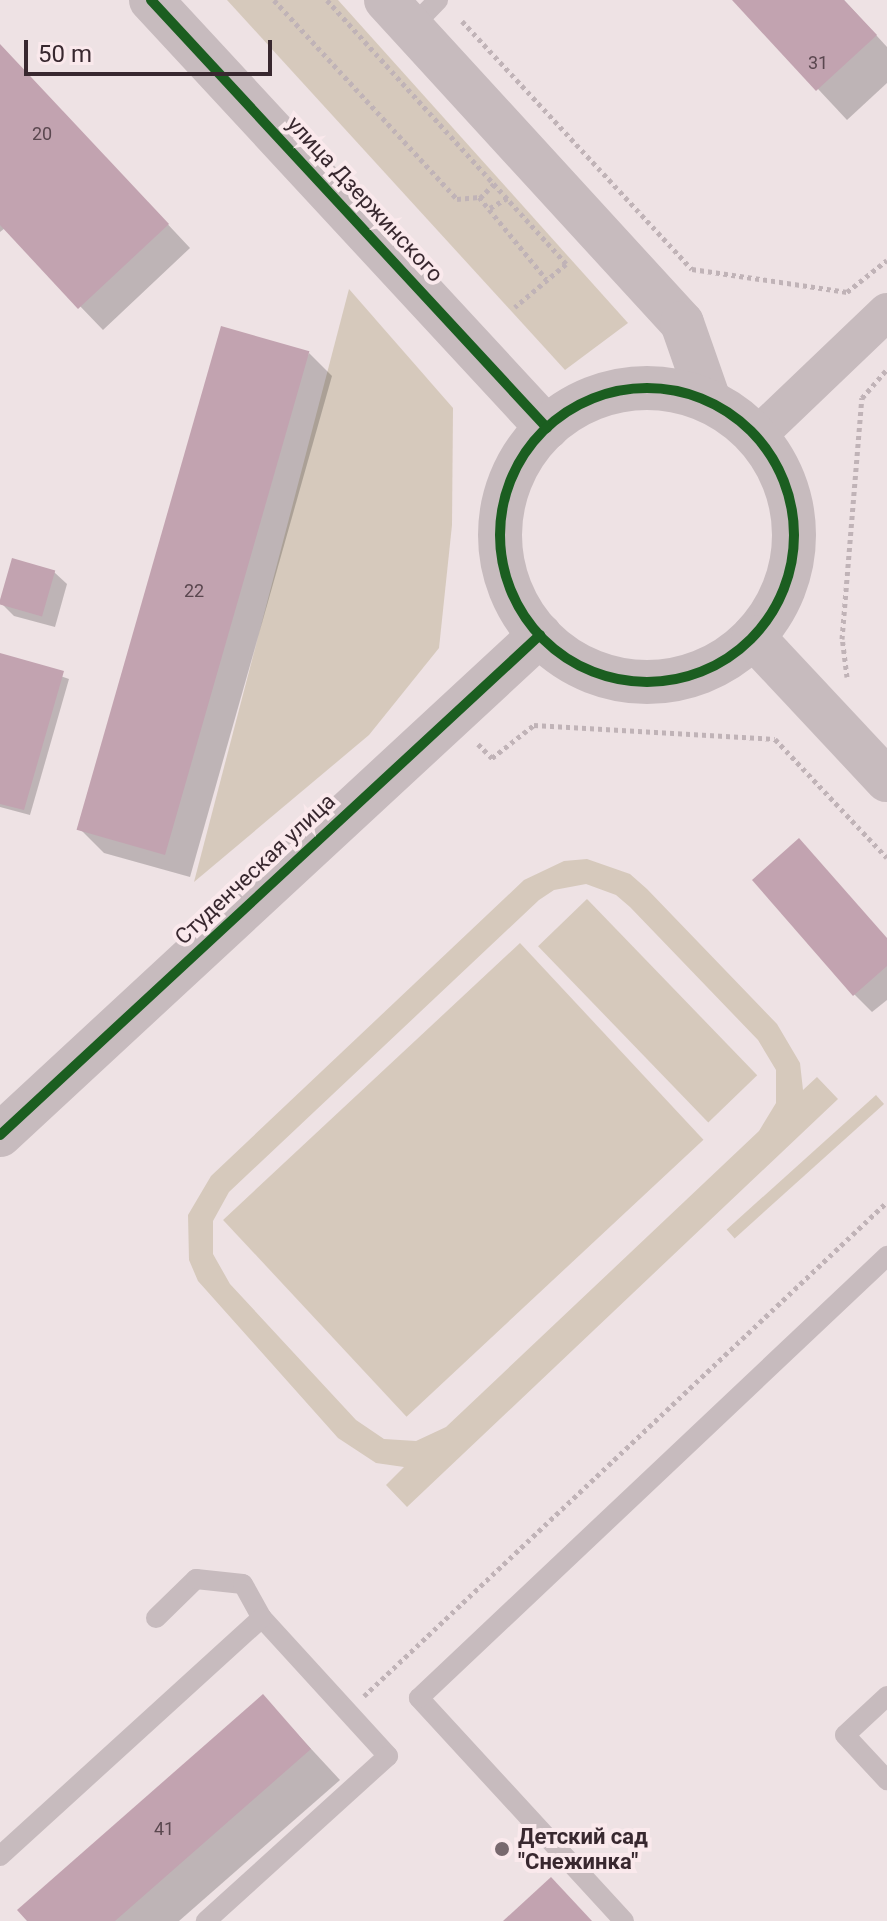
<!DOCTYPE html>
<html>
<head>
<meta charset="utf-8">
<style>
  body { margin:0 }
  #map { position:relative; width:887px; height:1921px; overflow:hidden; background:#eee2e4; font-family:Roboto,sans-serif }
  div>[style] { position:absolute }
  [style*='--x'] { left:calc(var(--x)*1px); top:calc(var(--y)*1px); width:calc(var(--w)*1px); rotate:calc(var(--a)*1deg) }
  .green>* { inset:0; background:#d6c9bc; transform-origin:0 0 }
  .shadow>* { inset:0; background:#0003 }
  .building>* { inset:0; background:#c2a3b0; transform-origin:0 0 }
  .path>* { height:5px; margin-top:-2.5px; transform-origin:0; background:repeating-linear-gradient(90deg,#c0b3b7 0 4px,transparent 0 8px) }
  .service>* { height:20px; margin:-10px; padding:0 10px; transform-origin:10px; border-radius:10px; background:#c7bbbe }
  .minor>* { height:38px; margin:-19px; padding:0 19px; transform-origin:19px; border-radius:19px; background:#c7bbbe }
  .tertiary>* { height:44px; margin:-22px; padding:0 22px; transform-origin:22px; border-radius:22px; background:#c7bbbe }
  .tertiary>.ring { margin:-22px; padding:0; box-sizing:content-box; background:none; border:44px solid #c7bbbe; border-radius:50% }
  .cycleway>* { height:10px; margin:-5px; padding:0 5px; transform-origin:5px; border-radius:5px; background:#1b5e20 }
  .cycleway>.ring { margin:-5px; padding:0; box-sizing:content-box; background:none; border:10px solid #1b5e20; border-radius:50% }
  .dots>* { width:22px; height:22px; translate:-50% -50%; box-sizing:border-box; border:4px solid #fae9ec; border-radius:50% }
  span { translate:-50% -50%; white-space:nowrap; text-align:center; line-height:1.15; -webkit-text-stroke:8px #fae9ec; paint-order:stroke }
  .number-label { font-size:18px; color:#5a474f }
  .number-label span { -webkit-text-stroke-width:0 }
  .street-label { font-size:22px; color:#38282f }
  .poi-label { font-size:22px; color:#38282f; font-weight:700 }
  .left { translate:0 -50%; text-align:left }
  .scale { position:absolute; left:24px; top:40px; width:248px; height:36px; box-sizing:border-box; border:4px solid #38282f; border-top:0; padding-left:10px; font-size:24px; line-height:28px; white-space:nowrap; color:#38282f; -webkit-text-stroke:6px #fae9ec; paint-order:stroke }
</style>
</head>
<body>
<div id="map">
  <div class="green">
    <i style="clip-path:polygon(227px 0,338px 0,628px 323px,565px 370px)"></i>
    <i style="clip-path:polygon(349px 289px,453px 408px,452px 525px,439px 648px,369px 735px,194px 882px)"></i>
    <i style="clip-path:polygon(evenodd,587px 859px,630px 874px,647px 889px,777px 1024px,800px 1063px,803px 1090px,817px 1077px,838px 1099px,407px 1507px,386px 1485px,404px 1467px,376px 1463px,338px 1438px,198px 1281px,189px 1260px,188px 1215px,211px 1176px,524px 880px,564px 861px,587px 859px,586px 884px,616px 895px,630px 907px,758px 1040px,776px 1070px,776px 1103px,759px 1131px,446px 1427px,416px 1441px,384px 1439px,356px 1420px,230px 1284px,213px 1254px,213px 1221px,229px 1192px,539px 900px,554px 890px,586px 884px)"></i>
    <i style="left:587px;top:899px;width:245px;height:68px;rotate:46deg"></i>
    <i style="left:520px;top:943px;width:269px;height:406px;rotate:47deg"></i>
    <i style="left:876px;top:1095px;width:12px;height:201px;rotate:48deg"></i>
  </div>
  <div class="shadow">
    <i style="clip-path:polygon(735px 0,844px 0,887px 47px,887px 83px,847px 120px)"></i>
    <i style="clip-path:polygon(0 45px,190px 248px,103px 330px,5px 228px,0 232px)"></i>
    <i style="clip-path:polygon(309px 353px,332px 376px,190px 877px,104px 853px,81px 830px)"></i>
    <i style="clip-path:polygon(54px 572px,67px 584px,55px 627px,14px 616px,1px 603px)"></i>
    <i style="clip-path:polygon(0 655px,69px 679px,30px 815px,0 807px)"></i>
    <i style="clip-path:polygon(887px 939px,887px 1000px,872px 1012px,854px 994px)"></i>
    <i style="clip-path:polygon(263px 1697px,340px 1780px,179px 1921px,29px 1921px)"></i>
  </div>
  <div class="building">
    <i style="clip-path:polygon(732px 0,844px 0,877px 35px,816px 91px)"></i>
    <i style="clip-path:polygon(0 44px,169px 224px,78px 309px,0 225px)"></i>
    <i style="left:221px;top:326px;width:92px;height:524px;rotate:16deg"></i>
    <i style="left:12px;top:558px;width:45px;height:48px;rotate:16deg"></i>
    <i style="clip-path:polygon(0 653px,64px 671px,24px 810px,0 804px)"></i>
    <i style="clip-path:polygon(799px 838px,887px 938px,887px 966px,853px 996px,752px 880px)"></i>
    <i style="clip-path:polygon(263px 1694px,311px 1749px,115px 1921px,27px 1921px,17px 1910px)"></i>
    <i style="clip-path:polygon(551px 1877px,592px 1921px,503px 1921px)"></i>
  </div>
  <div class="path">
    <i style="--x:274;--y:0;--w:270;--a:47.4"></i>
    <i style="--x:457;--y:199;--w:22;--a:-5"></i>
    <i style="--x:479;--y:197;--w:106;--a:50.7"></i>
    <i style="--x:327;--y:0;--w:356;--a:47.8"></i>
    <i style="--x:566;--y:264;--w:67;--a:139.9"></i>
    <i style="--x:462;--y:21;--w:338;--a:47.2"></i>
    <i style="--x:692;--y:269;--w:157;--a:8.4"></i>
    <i style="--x:847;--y:292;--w:51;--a:-38.7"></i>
    <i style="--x:480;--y:198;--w:20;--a:-45"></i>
    <i style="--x:490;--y:208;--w:20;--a:-30"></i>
    <i style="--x:847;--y:677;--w:38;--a:-97"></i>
    <i style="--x:842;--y:639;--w:242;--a:-85.3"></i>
    <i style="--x:862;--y:398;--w:38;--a:-49"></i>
    <i style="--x:478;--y:744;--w:20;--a:45"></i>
    <i style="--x:492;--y:758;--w:53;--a:-38.2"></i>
    <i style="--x:534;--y:725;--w:241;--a:3.3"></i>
    <i style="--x:775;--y:739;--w:163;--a:46.7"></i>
    <i style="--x:364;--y:1696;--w:719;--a:-43.37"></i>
  </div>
  <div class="service">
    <i style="--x:411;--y:28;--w:39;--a:-46"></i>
    <i style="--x:156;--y:1618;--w:56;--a:-44.3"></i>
    <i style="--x:196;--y:1579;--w:47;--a:6.1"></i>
    <i style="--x:243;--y:1584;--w:39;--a:61"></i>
    <i style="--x:262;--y:1618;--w:187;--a:47.6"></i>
    <i style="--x:388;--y:1756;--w:246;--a:137.8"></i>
    <i style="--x:887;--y:1696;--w:57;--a:137.1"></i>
    <i style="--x:845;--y:1735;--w:62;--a:47"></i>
    <i style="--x:0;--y:1856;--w:354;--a:-42.3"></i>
    <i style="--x:624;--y:1921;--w:303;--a:-132.6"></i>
    <i style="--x:419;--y:1698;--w:644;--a:-43.36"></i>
  </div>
  <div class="minor">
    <i style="--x:756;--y:437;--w:181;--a:-43.7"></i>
  </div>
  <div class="tertiary">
    <i style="--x:151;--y:0;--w:583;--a:47.22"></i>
    <i style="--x:386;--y:0;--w:438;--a:47.5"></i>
    <i style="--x:682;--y:323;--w:82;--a:70.7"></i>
    <i class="ring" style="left:500px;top:388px;width:250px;height:250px"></i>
    <i style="--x:753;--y:637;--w:196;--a:46.9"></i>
    <i style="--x:0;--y:1135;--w:736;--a:-42.8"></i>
  </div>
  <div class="cycleway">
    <i style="--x:151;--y:0;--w:583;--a:47.22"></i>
    <i class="ring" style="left:500px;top:388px;width:284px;height:284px"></i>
    <i style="--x:0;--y:1135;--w:736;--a:-42.8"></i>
  </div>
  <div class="dots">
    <i style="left:502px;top:1849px;background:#78696e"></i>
  </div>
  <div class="number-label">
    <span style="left:818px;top:63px">31</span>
    <span style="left:42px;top:134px">20</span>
    <span style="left:194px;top:591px">22</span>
    <span style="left:164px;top:1829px">41</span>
  </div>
  <div class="street-label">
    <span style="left:365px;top:199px;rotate:47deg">улица Дзержинского</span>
    <span style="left:255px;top:869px;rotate:-43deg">Студенческая улица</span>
  </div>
  <div class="poi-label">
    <span class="left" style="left:518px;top:1849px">Детский сад<br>"Снежинка"</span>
  </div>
  <div class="scale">50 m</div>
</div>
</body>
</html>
